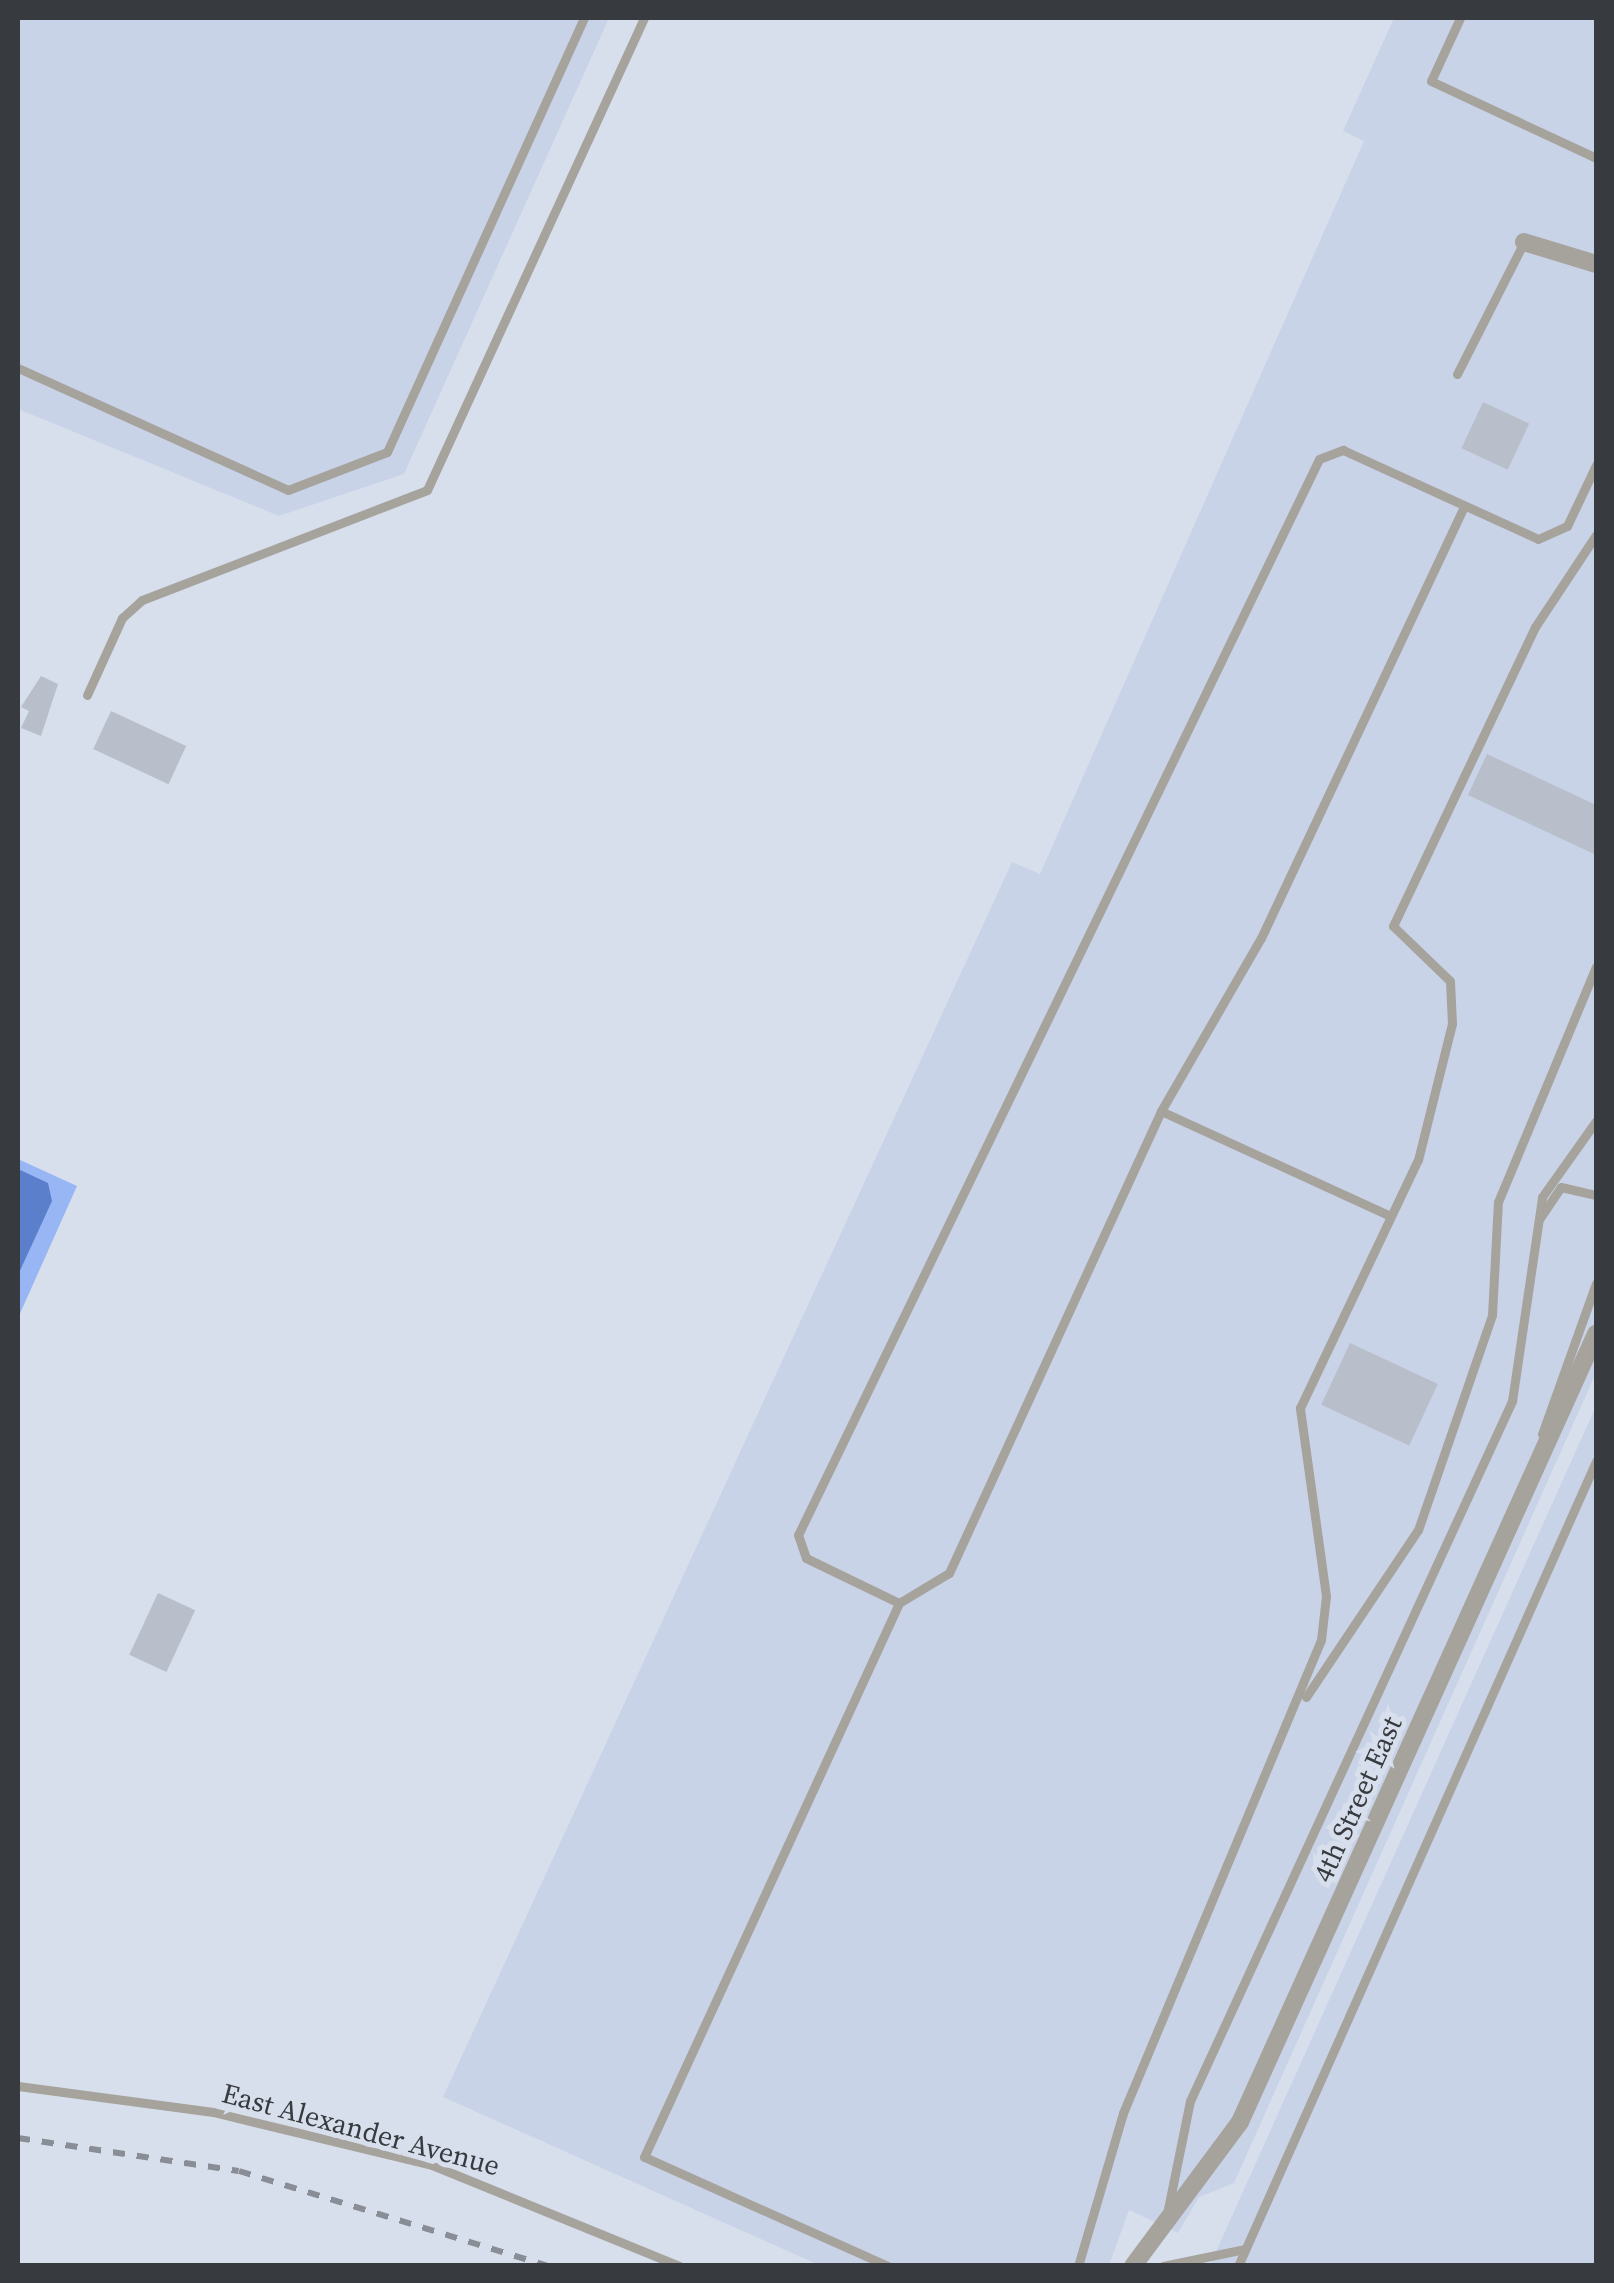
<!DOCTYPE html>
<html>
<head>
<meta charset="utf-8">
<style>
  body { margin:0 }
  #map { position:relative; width:1614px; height:2283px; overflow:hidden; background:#d8dfec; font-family:"Source Serif 4",serif }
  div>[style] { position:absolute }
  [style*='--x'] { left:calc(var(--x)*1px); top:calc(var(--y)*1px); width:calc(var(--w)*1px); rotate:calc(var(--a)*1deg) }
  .built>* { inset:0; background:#c9d3e7 }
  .green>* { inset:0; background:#98b6f3 }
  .water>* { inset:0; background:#5b7fcb }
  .building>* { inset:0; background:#b8bfcb; transform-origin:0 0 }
  .service>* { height:9px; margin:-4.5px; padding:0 4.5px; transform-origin:4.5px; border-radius:4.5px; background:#a6a39d }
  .minor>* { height:18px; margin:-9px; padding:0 9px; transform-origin:9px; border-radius:9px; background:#a6a39d }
  .rail>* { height:6px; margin-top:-3px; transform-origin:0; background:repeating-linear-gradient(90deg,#888d96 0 12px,transparent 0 24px) }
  span { translate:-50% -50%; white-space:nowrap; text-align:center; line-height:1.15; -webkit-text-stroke:10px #d8dfec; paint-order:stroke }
  .street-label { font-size:28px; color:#373a3f }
  .frame { position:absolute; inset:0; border:20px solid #373a3f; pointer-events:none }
</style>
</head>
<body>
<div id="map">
  <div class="built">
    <i style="clip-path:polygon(18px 18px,609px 18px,404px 474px,279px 516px,18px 409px)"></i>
    <i style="clip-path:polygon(1394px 18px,1596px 18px,1596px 1373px,1234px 2183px,1199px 2197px,1178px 2233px,1129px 2210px,1109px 2265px,819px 2265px,443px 2097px,1012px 862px,1040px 874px,1364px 141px,1343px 131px)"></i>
    <i style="clip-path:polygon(1596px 1406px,1596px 2265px,1210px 2265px)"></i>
  </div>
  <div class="green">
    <i style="clip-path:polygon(18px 1159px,77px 1186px,18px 1318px)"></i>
  </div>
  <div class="water">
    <i style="clip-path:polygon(18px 1169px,48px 1183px,52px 1201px,18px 1275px)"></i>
  </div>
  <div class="building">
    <i style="left:1483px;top:402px;width:51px;height:51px;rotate:25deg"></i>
    <i style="clip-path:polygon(41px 676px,58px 684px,41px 736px,21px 728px,29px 711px,21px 707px)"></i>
    <i style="left:111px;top:711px;width:83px;height:42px;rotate:25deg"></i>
    <i style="clip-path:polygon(1487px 754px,1596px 805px,1596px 855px,1468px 795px)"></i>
    <i style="left:1350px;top:1343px;width:97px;height:68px;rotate:25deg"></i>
    <i style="left:158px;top:1593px;width:41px;height:68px;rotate:25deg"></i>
  </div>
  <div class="service">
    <i style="--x:1460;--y:18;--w:69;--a:114.7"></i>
    <i style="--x:1431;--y:81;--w:182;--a:25"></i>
    <i style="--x:18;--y:368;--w:296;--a:24.3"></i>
    <i style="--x:288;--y:490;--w:106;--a:-21"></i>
    <i style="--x:387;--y:452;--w:477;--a:-65.6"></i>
    <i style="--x:1457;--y:374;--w:148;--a:-63.1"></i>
    <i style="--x:87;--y:695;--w:85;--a:-65.6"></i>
    <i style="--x:122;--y:618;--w:27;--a:-42"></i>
    <i style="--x:142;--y:600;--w:305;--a:-21.1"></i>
    <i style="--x:427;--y:490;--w:519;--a:-65.31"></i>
    <i style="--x:1161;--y:1111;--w:252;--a:24.6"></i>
    <i style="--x:1540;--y:1218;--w:37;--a:-56"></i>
    <i style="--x:1561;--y:1187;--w:36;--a:13"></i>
    <i style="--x:1542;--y:1434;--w:160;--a:-70.3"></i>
    <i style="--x:899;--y:1603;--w:103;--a:-154.2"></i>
    <i style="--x:806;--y:1558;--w:24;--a:-109"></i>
    <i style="--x:798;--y:1535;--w:1195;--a:-64.16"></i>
    <i style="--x:1319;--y:459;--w:26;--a:-21"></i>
    <i style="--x:1343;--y:450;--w:214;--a:24.5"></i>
    <i style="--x:1538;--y:539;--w:32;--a:-24"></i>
    <i style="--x:1567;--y:526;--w:68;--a:-64.6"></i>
    <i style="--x:1306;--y:1697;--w:201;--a:-56.2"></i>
    <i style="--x:1418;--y:1530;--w:227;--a:-71"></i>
    <i style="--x:1492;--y:1315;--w:113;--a:-87"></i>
    <i style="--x:1498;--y:1202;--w:255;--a:-67.4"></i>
    <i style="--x:18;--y:2086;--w:197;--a:7.6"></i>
    <i style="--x:213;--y:2112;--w:225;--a:13.6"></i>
    <i style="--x:432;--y:2165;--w:267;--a:22.2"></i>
    <i style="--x:1168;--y:2209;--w:110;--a:-78.5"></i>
    <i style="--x:1190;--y:2101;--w:771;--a:-65.3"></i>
    <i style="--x:1512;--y:1401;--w:206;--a:-81.6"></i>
    <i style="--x:1542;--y:1197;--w:93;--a:-54.6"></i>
    <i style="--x:888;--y:2266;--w:267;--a:-155.9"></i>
    <i style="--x:644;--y:2157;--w:610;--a:-65.28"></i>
    <i style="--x:899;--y:1603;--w:58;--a:-31"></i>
    <i style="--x:949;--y:1573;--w:508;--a:-65.35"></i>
    <i style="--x:1161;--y:1111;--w:200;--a:-60"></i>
    <i style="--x:1261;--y:938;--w:475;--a:-64.8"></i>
    <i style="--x:1078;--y:2266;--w:159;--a:-73.6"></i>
    <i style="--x:1123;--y:2113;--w:513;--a:-67.29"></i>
    <i style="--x:1321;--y:1640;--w:44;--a:-83.5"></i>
    <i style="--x:1326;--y:1596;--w:190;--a:-97.9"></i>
    <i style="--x:1300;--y:1408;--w:275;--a:-64.6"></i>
    <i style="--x:1418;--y:1160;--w:140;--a:-76"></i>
    <i style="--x:1452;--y:1024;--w:43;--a:-92.7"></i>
    <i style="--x:1450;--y:981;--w:79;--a:-136"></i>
    <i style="--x:1393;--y:926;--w:331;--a:-64.6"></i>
    <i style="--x:1535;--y:627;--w:110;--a:-56.5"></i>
    <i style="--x:1163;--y:2266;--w:84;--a:-11.7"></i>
    <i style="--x:1238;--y:2266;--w:881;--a:-66.02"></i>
  </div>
  <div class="minor">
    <i style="--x:1524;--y:242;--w:75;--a:17"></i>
    <i style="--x:1133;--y:2266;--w:179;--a:-53.4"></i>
    <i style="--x:1240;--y:2122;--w:865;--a:-65.69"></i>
  </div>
  <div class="rail">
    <i style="--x:18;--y:2138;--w:223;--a:8.5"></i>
    <i style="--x:239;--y:2171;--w:322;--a:17.1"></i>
  </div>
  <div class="street-label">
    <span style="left:1357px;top:1799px;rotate:-66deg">4th Street East</span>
    <span style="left:361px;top:2129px;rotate:15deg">East Alexander Avenue</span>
  </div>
  <div class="frame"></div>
</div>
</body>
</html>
